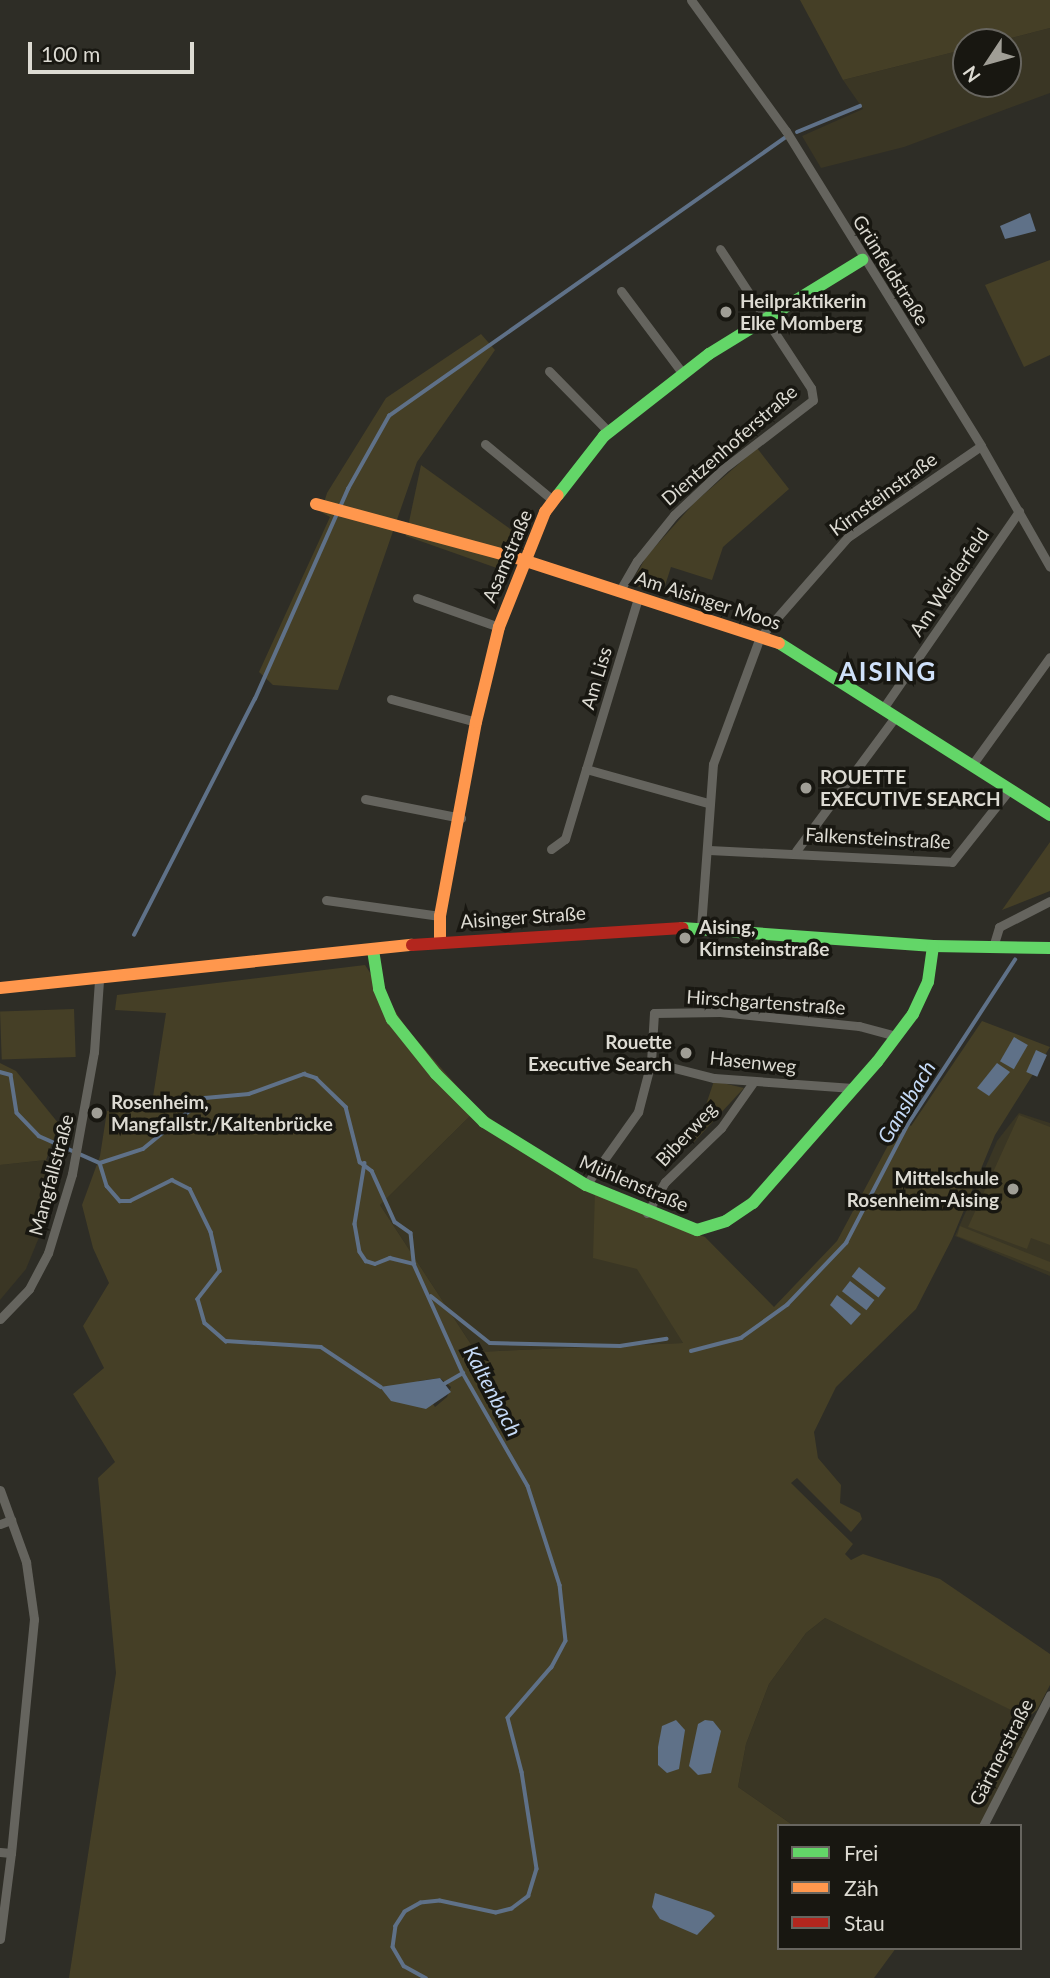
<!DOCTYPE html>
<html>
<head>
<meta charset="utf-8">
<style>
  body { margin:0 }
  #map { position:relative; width:1050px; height:1978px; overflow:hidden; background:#2e2d26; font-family:Lato,sans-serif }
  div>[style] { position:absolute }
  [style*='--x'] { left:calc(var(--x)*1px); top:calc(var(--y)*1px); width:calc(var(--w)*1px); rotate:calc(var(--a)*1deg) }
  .built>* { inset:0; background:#3a3624 }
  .green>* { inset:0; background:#453f26; transform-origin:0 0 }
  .water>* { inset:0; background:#5f7188; transform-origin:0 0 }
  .stream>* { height:3.5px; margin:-1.75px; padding:0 1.75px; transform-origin:1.75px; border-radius:1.75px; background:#5f7188 }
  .street>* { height:9px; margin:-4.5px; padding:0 4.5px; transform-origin:4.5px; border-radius:4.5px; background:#65645e }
  .fast>* { height:12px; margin:-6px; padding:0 6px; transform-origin:6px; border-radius:6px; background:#63d668 }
  .slow>* { height:12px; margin:-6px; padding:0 6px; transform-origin:6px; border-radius:6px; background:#ff974d }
  .jam>* { height:12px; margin:-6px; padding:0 6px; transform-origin:6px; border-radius:6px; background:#b3261e }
  .dots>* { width:19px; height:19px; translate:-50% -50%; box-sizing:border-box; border:4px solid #181711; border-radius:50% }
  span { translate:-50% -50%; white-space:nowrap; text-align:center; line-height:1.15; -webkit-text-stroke:7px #181711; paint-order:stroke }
  .street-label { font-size:19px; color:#dddbd3 }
  .poi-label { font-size:19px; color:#dddbd3; font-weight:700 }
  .left { translate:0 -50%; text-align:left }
  .right { translate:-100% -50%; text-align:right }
  .water-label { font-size:21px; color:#c5daf7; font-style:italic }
  .district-label { font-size:26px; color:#cfe1fa; font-weight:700; letter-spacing:2px }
  .legend { position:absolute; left:777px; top:1824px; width:245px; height:126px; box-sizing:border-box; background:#181711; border:2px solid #67655f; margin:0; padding:9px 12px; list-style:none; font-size:21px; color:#dddbd3 }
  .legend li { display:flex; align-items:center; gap:14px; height:35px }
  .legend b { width:35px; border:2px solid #67655f }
  .north { position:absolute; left:952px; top:28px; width:70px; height:70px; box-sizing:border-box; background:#181711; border:2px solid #67655f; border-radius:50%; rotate:234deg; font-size:19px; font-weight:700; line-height:28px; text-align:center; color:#dddbd3 }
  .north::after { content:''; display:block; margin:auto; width:24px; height:32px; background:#a09e96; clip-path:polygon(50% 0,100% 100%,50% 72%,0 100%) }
  .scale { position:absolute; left:28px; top:42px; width:166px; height:32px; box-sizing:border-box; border:4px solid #dddbd3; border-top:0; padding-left:9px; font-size:21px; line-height:24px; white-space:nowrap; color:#dddbd3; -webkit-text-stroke:5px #181711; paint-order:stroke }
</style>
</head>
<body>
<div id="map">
  <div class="built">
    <i style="clip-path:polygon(1050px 28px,1050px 93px,904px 147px,821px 168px,802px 136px,863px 109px,843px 80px,966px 49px,966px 84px,1008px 84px,1008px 42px,995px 42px)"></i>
    <i style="clip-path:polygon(477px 1109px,595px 1191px,683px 1343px,476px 1352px,380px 1205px)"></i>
    <i style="clip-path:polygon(1019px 1113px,1050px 1123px,1050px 1276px,955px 1236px,997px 1141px)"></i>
    <i style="clip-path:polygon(46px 1160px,60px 1163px,51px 1208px,26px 1269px,0 1300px,0 1165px)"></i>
    <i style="clip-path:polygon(825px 1618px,970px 1686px,1036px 1724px,986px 1826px,794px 1826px,738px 1787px,746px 1744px,769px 1684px,806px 1633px)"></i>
  </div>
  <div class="green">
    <i style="clip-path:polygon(800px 0,1050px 0,1050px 28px,995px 42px,966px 42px,966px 49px,843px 80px)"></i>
    <i style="clip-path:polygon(1050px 260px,1050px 355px,1024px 367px,985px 285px)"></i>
    <i style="clip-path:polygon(481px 334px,495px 350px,417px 462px,338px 690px,273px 685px,259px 672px,330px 517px,321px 512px,327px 493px,386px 398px)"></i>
    <i style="clip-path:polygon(757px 448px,789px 489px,723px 547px,712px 580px,671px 567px,662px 595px,631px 584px,646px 557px,695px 502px)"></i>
    <i style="clip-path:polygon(421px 465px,520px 536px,508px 572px,406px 536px)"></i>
    <i style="clip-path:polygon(1050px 842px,1050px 891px,1002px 910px)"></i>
    <i style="clip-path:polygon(evenodd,365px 965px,407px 1029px,477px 1109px,380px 1205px,476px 1352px,683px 1343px,637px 1269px,593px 1258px,595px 1191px,705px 1237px,774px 1307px,837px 1241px,901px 1121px,911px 1126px,982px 1021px,1050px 1047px,995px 1135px,952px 1239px,916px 1309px,836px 1387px,814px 1432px,818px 1458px,841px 1485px,840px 1503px,860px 1513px,862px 1519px,851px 1532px,797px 1478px,791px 1483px,853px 1544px,845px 1554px,851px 1560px,863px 1554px,940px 1579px,1050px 1654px,1050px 1685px,1037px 1710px,1027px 1718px,825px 1618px,806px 1633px,769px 1684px,746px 1744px,738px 1787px,794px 1826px,779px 1826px,779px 1948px,896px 1948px,874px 1978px,69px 1978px,116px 1673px,98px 1478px,115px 1462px,73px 1394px,104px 1368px,83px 1326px,109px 1283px,93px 1248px,82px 1205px,100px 1156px,107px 1111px,139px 1108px,153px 1097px,166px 1013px,115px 1010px,117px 995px,365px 965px,440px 1378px,451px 1387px,447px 1397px,435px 1407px,418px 1381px,440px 1378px)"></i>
    <i style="left:74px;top:1009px;width:48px;height:74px;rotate:88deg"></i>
    <i style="clip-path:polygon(0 1063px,16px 1071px,59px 1124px,46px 1160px,0 1165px)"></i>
    <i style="clip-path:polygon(714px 1081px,744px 1088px,693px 1143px)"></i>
    <i style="clip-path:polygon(1019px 1115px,1050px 1127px,1050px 1245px,1031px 1238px,1027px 1249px,968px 1227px)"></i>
    <i style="clip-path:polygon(960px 1226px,1050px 1262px,1050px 1272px,957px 1236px)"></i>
  </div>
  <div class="water">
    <i style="clip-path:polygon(1030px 213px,1036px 231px,1005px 239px,1000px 226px)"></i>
    <i style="left:1014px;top:1037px;width:16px;height:28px;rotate:30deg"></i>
    <i style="left:1036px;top:1050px;width:12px;height:24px;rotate:24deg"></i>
    <i style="clip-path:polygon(997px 1063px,1010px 1072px,989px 1096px,977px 1088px)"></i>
    <i style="left:859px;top:1267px;width:34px;height:12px;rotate:38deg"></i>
    <i style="left:850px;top:1281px;width:31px;height:13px;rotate:38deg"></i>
    <i style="clip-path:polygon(837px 1295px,861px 1314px,851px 1325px,830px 1305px)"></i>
    <i style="clip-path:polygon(440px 1378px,451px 1392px,426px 1409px,391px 1401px,380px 1387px)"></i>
    <i style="clip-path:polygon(676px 1720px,685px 1730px,679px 1769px,667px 1773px,658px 1765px,658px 1747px,662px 1726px)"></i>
    <i style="clip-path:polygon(705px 1720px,713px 1721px,721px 1731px,711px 1773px,698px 1775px,689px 1766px,698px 1724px)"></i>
    <i style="clip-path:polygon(655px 1893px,711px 1912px,715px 1916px,697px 1935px,660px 1919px,652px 1907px)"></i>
  </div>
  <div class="stream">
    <i style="--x:797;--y:132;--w:68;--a:-22.4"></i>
    <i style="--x:134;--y:935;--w:265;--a:-62.9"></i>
    <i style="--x:255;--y:699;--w:230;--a:-66.1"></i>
    <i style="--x:348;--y:489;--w:84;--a:-60.7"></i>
    <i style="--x:389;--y:416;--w:484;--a:-35.1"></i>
    <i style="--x:0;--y:1072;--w:11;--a:15"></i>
    <i style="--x:11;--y:1075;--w:38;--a:81"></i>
    <i style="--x:17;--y:1113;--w:32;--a:46"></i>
    <i style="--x:39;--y:1136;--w:67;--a:23.9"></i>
    <i style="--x:100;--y:1163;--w:45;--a:-18"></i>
    <i style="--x:143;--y:1149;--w:80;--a:-39.4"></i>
    <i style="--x:205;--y:1098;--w:44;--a:-5.2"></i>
    <i style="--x:249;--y:1094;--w:59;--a:-20"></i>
    <i style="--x:304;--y:1074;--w:13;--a:18"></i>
    <i style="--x:316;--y:1078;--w:42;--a:44"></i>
    <i style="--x:346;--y:1107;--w:57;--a:75.7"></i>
    <i style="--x:360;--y:1162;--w:15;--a:37"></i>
    <i style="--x:372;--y:1171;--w:56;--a:65.7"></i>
    <i style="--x:395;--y:1222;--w:19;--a:35"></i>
    <i style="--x:411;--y:1233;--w:31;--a:84"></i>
    <i style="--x:414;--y:1264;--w:120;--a:65.8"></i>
    <i style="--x:463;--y:1373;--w:130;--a:60.1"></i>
    <i style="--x:528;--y:1486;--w:104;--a:72.1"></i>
    <i style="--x:560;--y:1585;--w:56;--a:83.9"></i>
    <i style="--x:566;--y:1641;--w:30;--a:118"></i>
    <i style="--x:552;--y:1667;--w:67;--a:130.8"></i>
    <i style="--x:508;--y:1718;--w:56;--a:75.5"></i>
    <i style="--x:522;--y:1772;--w:98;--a:81.2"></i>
    <i style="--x:537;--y:1869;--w:28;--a:107"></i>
    <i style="--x:529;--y:1896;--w:21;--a:143"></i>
    <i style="--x:512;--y:1909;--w:16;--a:166"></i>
    <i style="--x:496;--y:1913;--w:57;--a:-167.9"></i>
    <i style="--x:440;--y:1901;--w:19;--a:174"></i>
    <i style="--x:421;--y:1903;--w:18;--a:151"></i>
    <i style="--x:405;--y:1912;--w:17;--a:123"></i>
    <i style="--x:396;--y:1926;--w:21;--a:98"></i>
    <i style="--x:393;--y:1947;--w:22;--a:60"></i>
    <i style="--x:404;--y:1966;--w:25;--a:29"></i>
    <i style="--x:100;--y:1163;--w:24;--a:73"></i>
    <i style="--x:107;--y:1186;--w:20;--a:49"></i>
    <i style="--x:120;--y:1201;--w:10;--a:0"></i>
    <i style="--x:130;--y:1201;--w:47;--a:-26.6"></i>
    <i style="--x:172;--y:1180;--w:20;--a:27"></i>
    <i style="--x:190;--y:1189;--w:48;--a:64"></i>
    <i style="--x:211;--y:1232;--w:40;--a:77"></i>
    <i style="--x:220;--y:1271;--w:36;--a:128"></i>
    <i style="--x:198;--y:1299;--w:25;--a:74"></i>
    <i style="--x:205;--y:1323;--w:28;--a:41"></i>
    <i style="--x:226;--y:1341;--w:95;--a:3.6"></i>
    <i style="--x:321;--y:1347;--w:72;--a:33.7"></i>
    <i style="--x:365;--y:1163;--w:62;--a:99.3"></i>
    <i style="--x:355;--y:1224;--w:28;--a:80"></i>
    <i style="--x:360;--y:1252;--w:11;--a:56"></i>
    <i style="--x:366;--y:1261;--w:9;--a:18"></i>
    <i style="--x:375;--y:1264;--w:16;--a:-22"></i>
    <i style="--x:390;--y:1258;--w:25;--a:14"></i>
    <i style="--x:431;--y:1296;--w:75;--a:38.5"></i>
    <i style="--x:490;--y:1343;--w:130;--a:1.3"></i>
    <i style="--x:620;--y:1346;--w:47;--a:-8.7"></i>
    <i style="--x:691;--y:1351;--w:52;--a:-14.6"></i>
    <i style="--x:741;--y:1338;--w:57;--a:-35.7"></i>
    <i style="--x:787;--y:1305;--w:86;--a:-46.4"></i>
    <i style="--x:846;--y:1243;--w:134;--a:-62.5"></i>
    <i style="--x:908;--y:1124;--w:196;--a:-56.9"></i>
    <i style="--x:444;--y:1384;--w:22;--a:-30"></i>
  </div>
  <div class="street">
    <i style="--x:691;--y:0;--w:162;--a:54.1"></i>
    <i style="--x:786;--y:131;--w:370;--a:58.2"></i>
    <i style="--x:981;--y:446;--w:139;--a:60.3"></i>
    <i style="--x:621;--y:291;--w:104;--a:53.2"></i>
    <i style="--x:549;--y:371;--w:86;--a:45.5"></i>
    <i style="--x:485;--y:444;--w:89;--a:39.6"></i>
    <i style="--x:619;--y:592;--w:36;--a:-60"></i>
    <i style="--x:637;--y:561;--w:59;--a:-51.2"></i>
    <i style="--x:674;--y:515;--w:67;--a:-43.2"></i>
    <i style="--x:723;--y:469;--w:113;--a:-37.5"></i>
    <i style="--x:813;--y:400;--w:12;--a:-99"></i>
    <i style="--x:811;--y:388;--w:166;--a:-123.2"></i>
    <i style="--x:417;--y:598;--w:87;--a:19.5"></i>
    <i style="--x:638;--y:598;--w:179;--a:106.9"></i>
    <i style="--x:586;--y:769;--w:127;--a:15.6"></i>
    <i style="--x:391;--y:699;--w:88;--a:15.1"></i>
    <i style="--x:884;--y:707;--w:238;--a:-55.4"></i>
    <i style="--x:972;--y:765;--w:133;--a:-54.2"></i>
    <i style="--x:365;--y:799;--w:98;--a:11.2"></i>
    <i style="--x:551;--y:849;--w:17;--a:-36"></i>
    <i style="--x:565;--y:839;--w:73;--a:-73.3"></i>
    <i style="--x:709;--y:850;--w:243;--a:2.8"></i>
    <i style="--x:952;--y:862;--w:92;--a:-51.6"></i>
    <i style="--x:796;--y:851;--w:168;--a:-53.5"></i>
    <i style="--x:326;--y:900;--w:115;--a:8"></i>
    <i style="--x:701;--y:927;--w:163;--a:-85.8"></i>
    <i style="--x:713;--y:764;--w:135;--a:-69.7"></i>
    <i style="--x:760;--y:637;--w:133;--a:-48.7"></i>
    <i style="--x:848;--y:537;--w:161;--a:-34.4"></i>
    <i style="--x:993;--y:947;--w:21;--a:-73"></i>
    <i style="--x:999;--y:927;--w:57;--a:-27"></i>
    <i style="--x:651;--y:1062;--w:65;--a:14.3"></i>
    <i style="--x:714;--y:1078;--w:139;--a:4.1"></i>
    <i style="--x:586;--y:1185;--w:90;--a:-54.5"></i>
    <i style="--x:638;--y:1112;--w:52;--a:-75.4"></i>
    <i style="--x:651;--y:1062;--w:49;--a:-86.5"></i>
    <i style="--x:654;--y:1013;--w:66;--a:-0.9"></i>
    <i style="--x:720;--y:1012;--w:140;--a:5.8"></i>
    <i style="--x:859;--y:1026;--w:38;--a:15"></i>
    <i style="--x:647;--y:1213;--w:36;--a:-60"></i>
    <i style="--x:665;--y:1182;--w:78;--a:-44"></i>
    <i style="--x:721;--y:1128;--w:57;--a:-54.9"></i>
    <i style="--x:0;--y:1319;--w:42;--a:-46"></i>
    <i style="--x:29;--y:1289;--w:41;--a:-62.2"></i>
    <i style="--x:48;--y:1253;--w:83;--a:-73.1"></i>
    <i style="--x:72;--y:1174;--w:124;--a:-79.8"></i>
    <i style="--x:94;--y:1052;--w:71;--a:-86"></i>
    <i style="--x:0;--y:1490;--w:77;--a:70.1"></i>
    <i style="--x:26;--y:1562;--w:58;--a:82"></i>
    <i style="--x:34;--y:1619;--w:235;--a:95.6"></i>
    <i style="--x:11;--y:1853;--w:11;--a:-175"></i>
    <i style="--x:0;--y:1524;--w:12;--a:-20"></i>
    <i style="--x:983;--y:1826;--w:147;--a:-62.9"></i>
    <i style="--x:0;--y:1939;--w:87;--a:-82.7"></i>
  </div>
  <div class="fast">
    <i style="--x:558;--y:495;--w:75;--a:-52.1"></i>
    <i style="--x:604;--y:436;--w:133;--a:-38"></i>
    <i style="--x:709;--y:354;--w:180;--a:-31.6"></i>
    <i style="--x:779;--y:643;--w:321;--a:32.4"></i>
    <i style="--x:682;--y:928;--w:252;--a:4.1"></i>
    <i style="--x:933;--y:946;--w:117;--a:1"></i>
    <i style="--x:373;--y:950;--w:39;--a:81"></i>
    <i style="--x:379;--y:989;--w:33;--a:67"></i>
    <i style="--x:392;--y:1019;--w:70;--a:51.3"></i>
    <i style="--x:436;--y:1074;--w:68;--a:45"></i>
    <i style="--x:484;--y:1122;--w:120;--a:31.7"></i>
    <i style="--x:586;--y:1185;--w:120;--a:22.1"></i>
    <i style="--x:697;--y:1230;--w:30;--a:-17"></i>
    <i style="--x:726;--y:1221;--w:32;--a:-34"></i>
    <i style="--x:753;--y:1203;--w:188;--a:-48.7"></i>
    <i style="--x:877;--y:1062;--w:60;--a:-53.1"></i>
    <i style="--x:913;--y:1014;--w:35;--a:-65"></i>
    <i style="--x:928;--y:982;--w:36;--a:-82"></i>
  </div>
  <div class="slow">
    <i style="--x:316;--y:504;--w:214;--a:15.1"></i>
    <i style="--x:523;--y:560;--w:269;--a:18"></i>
    <i style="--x:440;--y:942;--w:26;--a:-90"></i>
    <i style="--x:440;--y:916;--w:197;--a:-79.5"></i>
    <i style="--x:476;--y:722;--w:98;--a:-76.4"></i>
    <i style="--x:499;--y:627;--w:124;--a:-68.2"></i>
    <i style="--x:545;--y:512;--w:21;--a:-53"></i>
    <i style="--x:0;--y:988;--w:414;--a:-6"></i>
  </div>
  <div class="jam">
    <i style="--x:412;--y:945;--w:271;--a:-3.6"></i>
  </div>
  <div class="dots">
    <i style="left:726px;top:312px;background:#a09e96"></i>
    <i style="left:806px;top:788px;background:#a09e96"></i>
    <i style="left:685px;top:938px;background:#a09e96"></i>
    <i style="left:686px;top:1053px;background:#a09e96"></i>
    <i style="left:97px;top:1113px;background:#a09e96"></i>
    <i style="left:1013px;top:1189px;background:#a09e96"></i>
  </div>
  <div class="street-label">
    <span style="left:891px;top:270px;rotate:58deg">Grünfeldstraße</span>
    <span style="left:729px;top:445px;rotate:-41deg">Dientzenhoferstraße</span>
    <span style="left:883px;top:494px;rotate:-36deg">Kirnsteinstraße</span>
    <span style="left:507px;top:556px;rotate:-67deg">Asamstraße</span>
    <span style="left:949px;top:582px;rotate:-56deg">Am Weiderfeld</span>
    <span style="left:708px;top:600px;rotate:18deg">Am Aisinger Moos</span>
    <span style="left:596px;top:678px;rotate:-73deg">Am Liss</span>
    <span style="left:878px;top:838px;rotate:3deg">Falkensteinstraße</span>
    <span style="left:523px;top:917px;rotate:-4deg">Aisinger Straße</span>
    <span style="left:766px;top:1002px;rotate:4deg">Hirschgartenstraße</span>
    <span style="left:753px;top:1062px;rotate:6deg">Hasenweg</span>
    <span style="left:686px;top:1134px;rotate:-47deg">Biberweg</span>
    <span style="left:51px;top:1175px;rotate:-75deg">Mangfallstraße</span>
    <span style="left:634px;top:1183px;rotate:23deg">Mühlenstraße</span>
    <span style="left:1001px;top:1752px;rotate:-63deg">Gärtnerstraße</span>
  </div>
  <div class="poi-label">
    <span class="left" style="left:740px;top:312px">Heilpraktikerin<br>Elke Momberg</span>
    <span class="left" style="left:820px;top:788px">ROUETTE<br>EXECUTIVE SEARCH</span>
    <span class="left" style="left:699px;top:938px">Aising,<br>Kirnsteinstraße</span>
    <span class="right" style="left:672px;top:1053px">Rouette<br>Executive Search</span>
    <span class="left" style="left:111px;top:1113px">Rosenheim,<br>Mangfallstr./Kaltenbrücke</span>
    <span class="right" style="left:999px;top:1189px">Mittelschule<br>Rosenheim-Aising</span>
  </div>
  <div class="water-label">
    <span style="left:906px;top:1102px;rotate:-59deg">Ganslbach</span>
    <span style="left:493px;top:1391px;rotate:62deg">Kaltenbach</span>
  </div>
  <div class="district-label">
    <span style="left:888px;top:672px">AISING</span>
  </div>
  <ul class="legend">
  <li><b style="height:9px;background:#63d668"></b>Frei</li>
  <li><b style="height:9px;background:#ff974d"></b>Zäh</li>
  <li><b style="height:9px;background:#b3261e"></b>Stau</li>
  </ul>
  <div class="north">N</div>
  <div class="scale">100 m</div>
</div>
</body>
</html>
